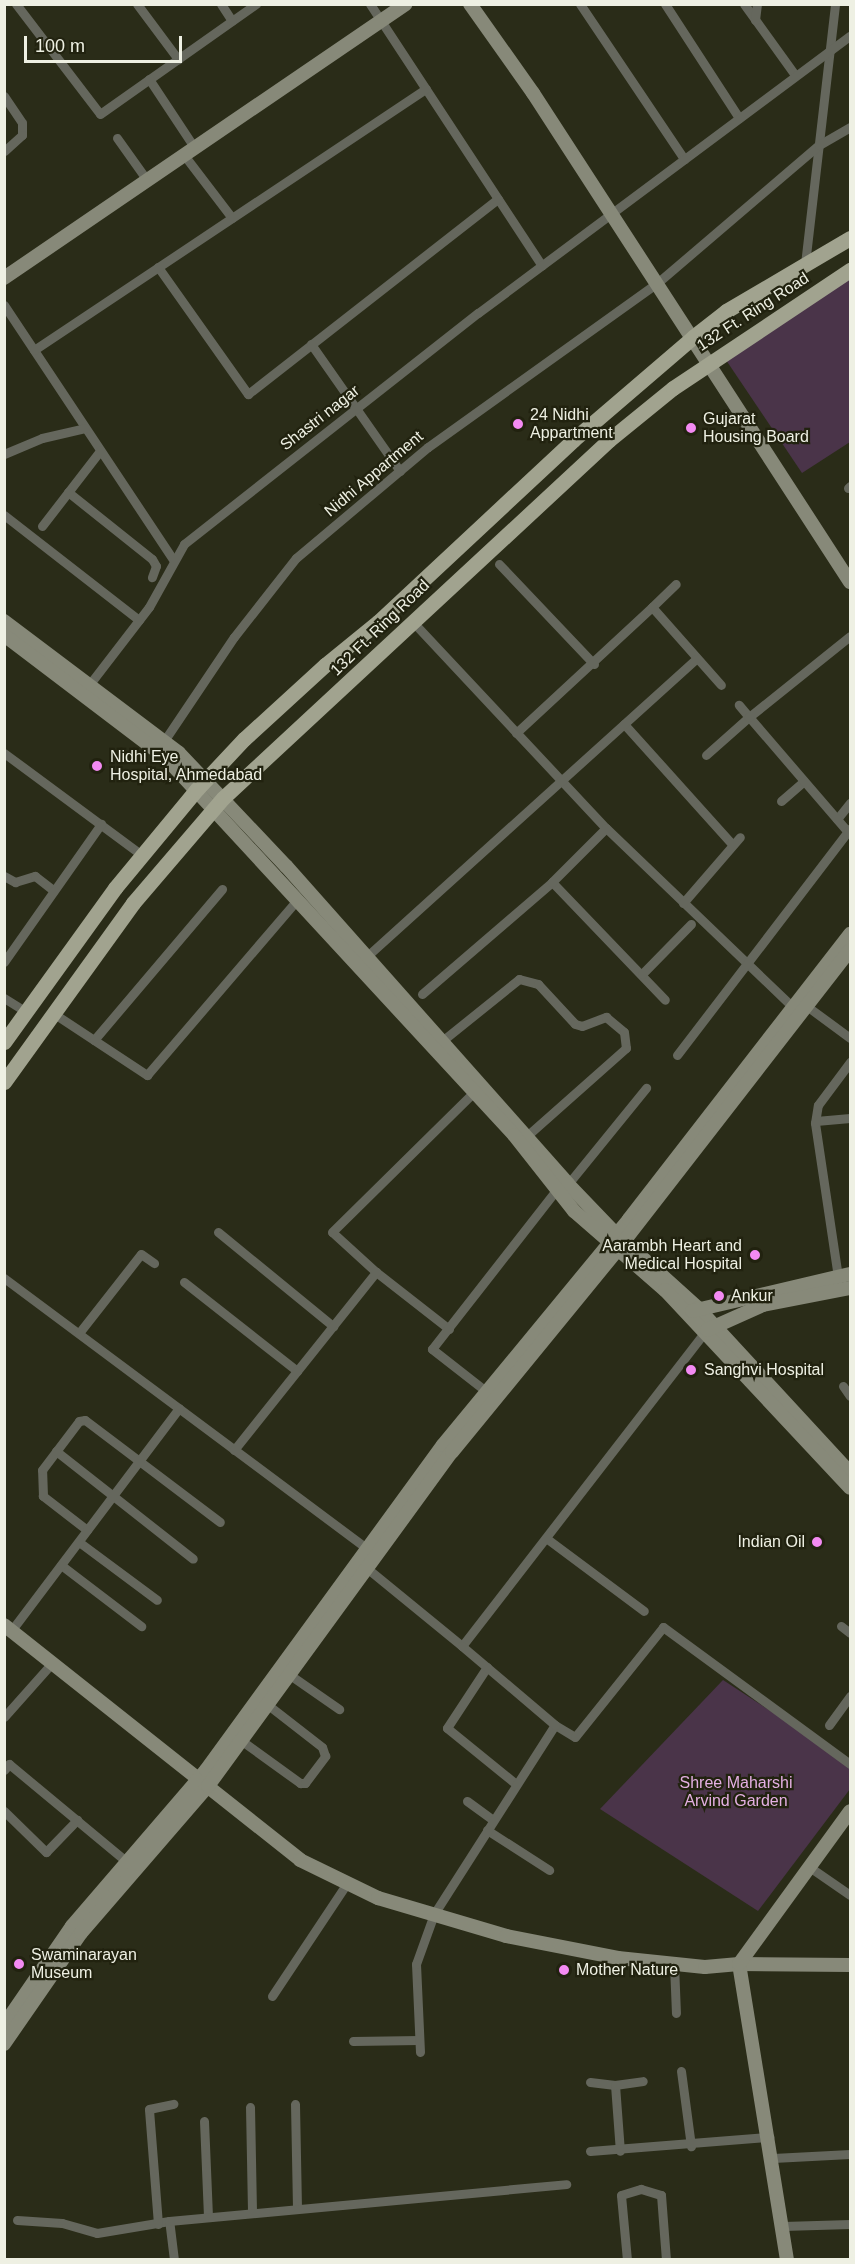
<!DOCTYPE html>
<html>
<head>
<meta charset="utf-8">
<style>
  body { margin:0 }
  #map { position:relative; width:855px; height:2264px; overflow:hidden; background:#2a2c18; font-family:Arial,sans-serif }
  div>[style] { position:absolute }
  [style*='--x'] { left:calc(var(--x)*1px); top:calc(var(--y)*1px); width:calc(var(--w)*1px); rotate:calc(var(--a)*1deg) }
  .green>* { inset:0; background:#4a3449 }
  .street>* { height:9px; margin:-4.5px; padding:0 4.5px; transform-origin:4.5px; border-radius:4.5px; background:#65675d }
  .secondary>* { height:14px; margin:-7px; padding:0 7px; transform-origin:7px; border-radius:7px; background:#878979 }
  .primary>* { height:15px; margin:-7.5px; padding:0 7.5px; transform-origin:7.5px; border-radius:7.5px; background:#a1a38f }
  .dots>* { width:16px; height:16px; translate:-50% -50%; box-sizing:border-box; border:3px solid #21220f; border-radius:50% }
  span { translate:-50% -50%; white-space:nowrap; text-align:center; line-height:1.15; -webkit-text-stroke:4.5px #21220f; paint-order:stroke }
  .street-label { font-size:16px; color:#eef0e3 }
  .poi-label { font-size:16px; color:#eef0e3 }
  .left { translate:0 -50%; text-align:left }
  .right { translate:-100% -50%; text-align:right }
  .park-label { font-size:16px; color:#e4afe2 }
  .frame { position:absolute; inset:0; border:6px solid #eef0e3; pointer-events:none }
  .scale { position:absolute; left:24px; top:36px; width:158px; height:27px; box-sizing:border-box; border:3px solid #eef0e3; border-top:0; padding-left:8px; font-size:18px; line-height:21px; white-space:nowrap; color:#eef0e3; -webkit-text-stroke:4px #21220f; paint-order:stroke }
</style>
</head>
<body>
<div id="map">
  <div class="green">
    <i style="clip-path:polygon(850px 277px,850px 442px,802px 473px,726px 360px)"></i>
    <i style="clip-path:polygon(723px 1680px,850px 1763px,850px 1789px,758px 1911px,600px 1809px)"></i>
  </div>
  <div class="street">
    <i style="--x:16;--y:4;--w:138;--a:52.6"></i>
    <i style="--x:100;--y:114;--w:191;--a:-35.2"></i>
    <i style="--x:137;--y:4;--w:69;--a:53.3"></i>
    <i style="--x:221;--y:4;--w:20;--a:57"></i>
    <i style="--x:370;--y:4;--w:313;--a:56.7"></i>
    <i style="--x:580;--y:4;--w:187;--a:56.1"></i>
    <i style="--x:665;--y:4;--w:136;--a:57"></i>
    <i style="--x:744;--y:4;--w:87;--a:54.3"></i>
    <i style="--x:755;--y:20;--w:16;--a:-83"></i>
    <i style="--x:149;--y:79;--w:82;--a:56.5"></i>
    <i style="--x:4;--y:96;--w:32;--a:56"></i>
    <i style="--x:22;--y:123;--w:12;--a:90"></i>
    <i style="--x:22;--y:135;--w:24;--a:138"></i>
    <i style="--x:117;--y:138;--w:52;--a:54.5"></i>
    <i style="--x:184;--y:155;--w:79;--a:52.7"></i>
    <i style="--x:805;--y:264;--w:262;--a:-83.4"></i>
    <i style="--x:158;--y:267;--w:156;--a:54.7"></i>
    <i style="--x:248;--y:394;--w:317;--a:-38"></i>
    <i style="--x:4;--y:305;--w:307;--a:56.4"></i>
    <i style="--x:311;--y:344;--w:155;--a:55"></i>
    <i style="--x:34;--y:350;--w:471;--a:-33.7"></i>
    <i style="--x:4;--y:454;--w:41;--a:-22.8"></i>
    <i style="--x:42;--y:438;--w:44;--a:-13.1"></i>
    <i style="--x:848;--y:488;--w:3;--a:-45"></i>
    <i style="--x:68;--y:492;--w:107;--a:38.6"></i>
    <i style="--x:152;--y:559;--w:8;--a:60"></i>
    <i style="--x:156;--y:566;--w:12;--a:110"></i>
    <i style="--x:4;--y:515;--w:171;--a:37.9"></i>
    <i style="--x:42;--y:526;--w:95;--a:-52.3"></i>
    <i style="--x:499;--y:564;--w:138;--a:46.5"></i>
    <i style="--x:652;--y:607;--w:33;--a:-44"></i>
    <i style="--x:412;--y:621;--w:284;--a:46.9"></i>
    <i style="--x:606;--y:828;--w:263;--a:43.8"></i>
    <i style="--x:89;--y:685;--w:98;--a:-52.4"></i>
    <i style="--x:149;--y:607;--w:72;--a:-60.9"></i>
    <i style="--x:184;--y:544;--w:374;--a:-38.2"></i>
    <i style="--x:478;--y:313;--w:464;--a:-36.7"></i>
    <i style="--x:624;--y:724;--w:161;--a:48"></i>
    <i style="--x:516;--y:733;--w:185;--a:-42.8"></i>
    <i style="--x:652;--y:607;--w:104;--a:48.5"></i>
    <i style="--x:164;--y:741;--w:125;--a:-56.1"></i>
    <i style="--x:234;--y:637;--w:100;--a:-51.9"></i>
    <i style="--x:296;--y:558;--w:172;--a:-40.1"></i>
    <i style="--x:428;--y:447;--w:280;--a:-35.6"></i>
    <i style="--x:656;--y:284;--w:214;--a:-40.5"></i>
    <i style="--x:819;--y:145;--w:36;--a:-30"></i>
    <i style="--x:4;--y:753;--w:172;--a:36.5"></i>
    <i style="--x:706;--y:755;--w:57;--a:-41.5"></i>
    <i style="--x:749;--y:717;--w:16;--a:-130"></i>
    <i style="--x:781;--y:801;--w:30;--a:-41"></i>
    <i style="--x:837;--y:819;--w:21;--a:-51"></i>
    <i style="--x:848;--y:832;--w:152;--a:-130.7"></i>
    <i style="--x:749;--y:717;--w:129;--a:-38.7"></i>
    <i style="--x:4;--y:876;--w:13;--a:29"></i>
    <i style="--x:15;--y:882;--w:21;--a:-17"></i>
    <i style="--x:35;--y:876;--w:23;--a:38"></i>
    <i style="--x:552;--y:882;--w:163;--a:46.2"></i>
    <i style="--x:683;--y:903;--w:87;--a:-49.2"></i>
    <i style="--x:365;--y:958;--w:446;--a:-42.1"></i>
    <i style="--x:4;--y:962;--w:169;--a:-54.9"></i>
    <i style="--x:642;--y:974;--w:70;--a:-45.6"></i>
    <i style="--x:422;--y:994;--w:172;--a:-40.7"></i>
    <i style="--x:552;--y:882;--w:76;--a:-45"></i>
    <i style="--x:4;--y:998;--w:26;--a:32"></i>
    <i style="--x:808;--y:1007;--w:52;--a:36.4"></i>
    <i style="--x:53;--y:1013;--w:113;--a:33.4"></i>
    <i style="--x:147;--y:1075;--w:232;--a:-49.4"></i>
    <i style="--x:94;--y:1040;--w:198;--a:-49.7"></i>
    <i style="--x:442;--y:1041;--w:99;--a:-38.8"></i>
    <i style="--x:519;--y:979;--w:20;--a:15"></i>
    <i style="--x:538;--y:984;--w:54;--a:47.2"></i>
    <i style="--x:575;--y:1024;--w:7;--a:16"></i>
    <i style="--x:582;--y:1026;--w:26;--a:-21"></i>
    <i style="--x:606;--y:1017;--w:23;--a:40"></i>
    <i style="--x:624;--y:1032;--w:16;--a:83"></i>
    <i style="--x:626;--y:1048;--w:131;--a:138.4"></i>
    <i style="--x:677;--y:1055;--w:285;--a:-52.6"></i>
    <i style="--x:816;--y:1121;--w:34;--a:-5"></i>
    <i style="--x:568;--y:1184;--w:124;--a:-50.9"></i>
    <i style="--x:218;--y:1232;--w:149;--a:39.3"></i>
    <i style="--x:838;--y:1277;--w:156;--a:-98.5"></i>
    <i style="--x:815;--y:1123;--w:18;--a:-81"></i>
    <i style="--x:818;--y:1105;--w:54;--a:-53.3"></i>
    <i style="--x:4;--y:1278;--w:457;--a:36.7"></i>
    <i style="--x:184;--y:1282;--w:144;--a:38.2"></i>
    <i style="--x:449;--y:1329;--w:93;--a:-142"></i>
    <i style="--x:376;--y:1272;--w:59;--a:-137.7"></i>
    <i style="--x:332;--y:1232;--w:199;--a:-44.6"></i>
    <i style="--x:79;--y:1333;--w:100;--a:-51.9"></i>
    <i style="--x:141;--y:1254;--w:16;--a:35"></i>
    <i style="--x:843;--y:1386;--w:12;--a:55"></i>
    <i style="--x:487;--y:1392;--w:70;--a:-142"></i>
    <i style="--x:432;--y:1349;--w:203;--a:-52"></i>
    <i style="--x:234;--y:1450;--w:228;--a:-51.4"></i>
    <i style="--x:56;--y:1451;--w:174;--a:38.2"></i>
    <i style="--x:87;--y:1530;--w:56;--a:-142.3"></i>
    <i style="--x:43;--y:1496;--w:26;--a:-92"></i>
    <i style="--x:42;--y:1470;--w:61;--a:-52.9"></i>
    <i style="--x:79;--y:1421;--w:6;--a:-9"></i>
    <i style="--x:85;--y:1420;--w:169;--a:37.1"></i>
    <i style="--x:546;--y:1538;--w:122;--a:36.7"></i>
    <i style="--x:79;--y:1542;--w:97;--a:36.6"></i>
    <i style="--x:61;--y:1565;--w:101;--a:37.3"></i>
    <i style="--x:363;--y:1565;--w:128;--a:39.3"></i>
    <i style="--x:462;--y:1646;--w:397;--a:-52.3"></i>
    <i style="--x:841;--y:1626;--w:11;--a:38"></i>
    <i style="--x:11;--y:1631;--w:279;--a:-53"></i>
    <i style="--x:487;--y:1667;--w:73;--a:123.3"></i>
    <i style="--x:447;--y:1728;--w:89;--a:39.1"></i>
    <i style="--x:290;--y:1675;--w:60;--a:34.8"></i>
    <i style="--x:4;--y:1717;--w:71;--a:-48.4"></i>
    <i style="--x:555;--y:1725;--w:23;--a:31"></i>
    <i style="--x:575;--y:1737;--w:141;--a:-51.3"></i>
    <i style="--x:663;--y:1627;--w:232;--a:36.2"></i>
    <i style="--x:829;--y:1725;--w:36;--a:-54"></i>
    <i style="--x:242;--y:1741;--w:72;--a:35.9"></i>
    <i style="--x:300;--y:1783;--w:5;--a:0"></i>
    <i style="--x:305;--y:1783;--w:34;--a:-53"></i>
    <i style="--x:325;--y:1756;--w:9;--a:-108"></i>
    <i style="--x:322;--y:1747;--w:68;--a:-142.1"></i>
    <i style="--x:4;--y:1770;--w:8;--a:-50"></i>
    <i style="--x:9;--y:1764;--w:153;--a:39.7"></i>
    <i style="--x:467;--y:1801;--w:32;--a:36"></i>
    <i style="--x:4;--y:1811;--w:59;--a:44.3"></i>
    <i style="--x:46;--y:1852;--w:45;--a:-45.9"></i>
    <i style="--x:487;--y:1830;--w:74;--a:32.8"></i>
    <i style="--x:808;--y:1866;--w:51;--a:34.6"></i>
    <i style="--x:674;--y:1964;--w:49;--a:87.7"></i>
    <i style="--x:272;--y:1996;--w:136;--a:-56.4"></i>
    <i style="--x:353;--y:2041;--w:66;--a:-0.9"></i>
    <i style="--x:420;--y:2052;--w:88;--a:-92.6"></i>
    <i style="--x:416;--y:1964;--w:53;--a:-70.2"></i>
    <i style="--x:434;--y:1914;--w:224;--a:-57.4"></i>
    <i style="--x:555;--y:1725;--w:122;--a:-139.7"></i>
    <i style="--x:681;--y:2071;--w:76;--a:82.4"></i>
    <i style="--x:590;--y:2082;--w:25;--a:7"></i>
    <i style="--x:615;--y:2085;--w:66;--a:85.7"></i>
    <i style="--x:615;--y:2085;--w:28;--a:-8"></i>
    <i style="--x:295;--y:2104;--w:105;--a:88.9"></i>
    <i style="--x:250;--y:2107;--w:106;--a:88.9"></i>
    <i style="--x:204;--y:2121;--w:96;--a:87.6"></i>
    <i style="--x:590;--y:2151;--w:180;--a:-4.5"></i>
    <i style="--x:773;--y:2158;--w:77;--a:-3"></i>
    <i style="--x:17;--y:2220;--w:45;--a:3.8"></i>
    <i style="--x:62;--y:2223;--w:36;--a:16"></i>
    <i style="--x:97;--y:2233;--w:73;--a:-9.5"></i>
    <i style="--x:158;--y:2224;--w:115;--a:-94.5"></i>
    <i style="--x:149;--y:2109;--w:25;--a:-12"></i>
    <i style="--x:783;--y:2226;--w:67;--a:-1.7"></i>
    <i style="--x:174;--y:2260;--w:39;--a:-97"></i>
    <i style="--x:169;--y:2221;--w:399;--a:-5.3"></i>
    <i style="--x:627;--y:2260;--w:65;--a:-95.3"></i>
    <i style="--x:621;--y:2195;--w:21;--a:-17"></i>
    <i style="--x:641;--y:2189;--w:21;--a:17"></i>
    <i style="--x:661;--y:2195;--w:65;--a:85.6"></i>
  </div>
  <div class="secondary">
    <i style="--x:470;--y:4;--w:109;--a:54.7"></i>
    <i style="--x:533;--y:93;--w:583;--a:57.05"></i>
    <i style="--x:4;--y:278;--w:486;--a:-34.3"></i>
    <i style="--x:4;--y:621;--w:219;--a:37"></i>
    <i style="--x:179;--y:753;--w:156;--a:46.6"></i>
    <i style="--x:286;--y:866;--w:425;--a:48.4"></i>
    <i style="--x:568;--y:1184;--w:69;--a:46.2"></i>
    <i style="--x:616;--y:1234;--w:110;--a:42.1"></i>
    <i style="--x:698;--y:1308;--w:224;--a:47.3"></i>
    <i style="--x:4;--y:635;--w:202;--a:37.2"></i>
    <i style="--x:165;--y:757;--w:514;--a:47.28"></i>
    <i style="--x:514;--y:1135;--w:97;--a:51.7"></i>
    <i style="--x:574;--y:1211;--w:121;--a:41"></i>
    <i style="--x:665;--y:1290;--w:271;--a:46.9"></i>
    <i style="--x:692;--y:1311;--w:162;--a:-13.2"></i>
    <i style="--x:707;--y:1330;--w:61;--a:-24.1"></i>
    <i style="--x:763;--y:1305;--w:89;--a:-11.1"></i>
    <i style="--x:4;--y:1625;--w:378;--a:38.4"></i>
    <i style="--x:300;--y:1860;--w:87;--a:26"></i>
    <i style="--x:378;--y:1898;--w:134;--a:16.5"></i>
    <i style="--x:506;--y:1936;--w:114;--a:11.1"></i>
    <i style="--x:618;--y:1958;--w:87;--a:5.9"></i>
    <i style="--x:705;--y:1967;--w:34;--a:-5"></i>
    <i style="--x:739;--y:1964;--w:111;--a:0.5"></i>
    <i style="--x:4;--y:2025;--w:120;--a:-55.5"></i>
    <i style="--x:72;--y:1926;--w:206;--a:-49.3"></i>
    <i style="--x:206;--y:1770;--w:402;--a:-53.9"></i>
    <i style="--x:443;--y:1445;--w:293;--a:-50.5"></i>
    <i style="--x:629;--y:1219;--w:361;--a:-52.2"></i>
    <i style="--x:4;--y:2044;--w:135;--a:-55.3"></i>
    <i style="--x:81;--y:1933;--w:194;--a:-49.2"></i>
    <i style="--x:208;--y:1786;--w:414;--a:-53.9"></i>
    <i style="--x:452;--y:1452;--w:262;--a:-50.7"></i>
    <i style="--x:618;--y:1249;--w:378;--a:-52.2"></i>
    <i style="--x:787;--y:2260;--w:300;--a:-99.2"></i>
    <i style="--x:739;--y:1964;--w:189;--a:-54"></i>
  </div>
  <div class="primary">
    <i style="--x:4;--y:1042;--w:190;--a:-54.2"></i>
    <i style="--x:115;--y:888;--w:129;--a:-50.4"></i>
    <i style="--x:197;--y:789;--w:69;--a:-46.8"></i>
    <i style="--x:244;--y:739;--w:110;--a:-42.4"></i>
    <i style="--x:325;--y:665;--w:68;--a:-39.1"></i>
    <i style="--x:378;--y:622;--w:267;--a:-43"></i>
    <i style="--x:573;--y:440;--w:158;--a:-40.6"></i>
    <i style="--x:693;--y:337;--w:42;--a:-38.2"></i>
    <i style="--x:726;--y:311;--w:144;--a:-30.5"></i>
    <i style="--x:4;--y:1082;--w:221;--a:-54.2"></i>
    <i style="--x:133;--y:903;--w:138;--a:-49.4"></i>
    <i style="--x:223;--y:798;--w:526;--a:-42.84"></i>
    <i style="--x:609;--y:440;--w:82;--a:-39.1"></i>
    <i style="--x:673;--y:388;--w:213;--a:-33.7"></i>
  </div>
  <div class="dots">
    <i style="left:518px;top:424px;background:#f38af2"></i>
    <i style="left:691px;top:428px;background:#f38af2"></i>
    <i style="left:97px;top:766px;background:#f38af2"></i>
    <i style="left:755px;top:1255px;background:#f38af2"></i>
    <i style="left:719px;top:1296px;background:#f38af2"></i>
    <i style="left:691px;top:1370px;background:#f38af2"></i>
    <i style="left:817px;top:1542px;background:#f38af2"></i>
    <i style="left:19px;top:1964px;background:#f38af2"></i>
    <i style="left:564px;top:1970px;background:#f38af2"></i>
  </div>
  <div class="street-label">
    <span style="left:753px;top:312px;rotate:-33deg">132 Ft. Ring Road</span>
    <span style="left:320px;top:418px;rotate:-38deg">Shastri nagar</span>
    <span style="left:374px;top:474px;rotate:-40deg">Nidhi Appartment</span>
    <span style="left:380px;top:628px;rotate:-44deg">132 Ft. Ring Road</span>
  </div>
  <div class="poi-label">
    <span class="left" style="left:530px;top:424px">24 Nidhi<br>Appartment</span>
    <span class="left" style="left:703px;top:428px">Gujarat<br>Housing Board</span>
    <span class="left" style="left:110px;top:766px">Nidhi Eye<br>Hospital, Ahmedabad</span>
    <span class="right" style="left:742px;top:1255px">Aarambh Heart and<br>Medical Hospital</span>
    <span class="left" style="left:731px;top:1296px">Ankur</span>
    <span class="left" style="left:704px;top:1370px">Sanghvi Hospital</span>
    <span class="right" style="left:805px;top:1542px">Indian Oil</span>
    <span class="left" style="left:31px;top:1964px">Swaminarayan<br>Museum</span>
    <span class="left" style="left:576px;top:1970px">Mother Nature</span>
  </div>
  <div class="park-label">
    <span style="left:736px;top:1792px">Shree Maharshi<br>Arvind Garden</span>
  </div>
  <div class="frame"></div>
  <div class="scale">100 m</div>
</div>
</body>
</html>
